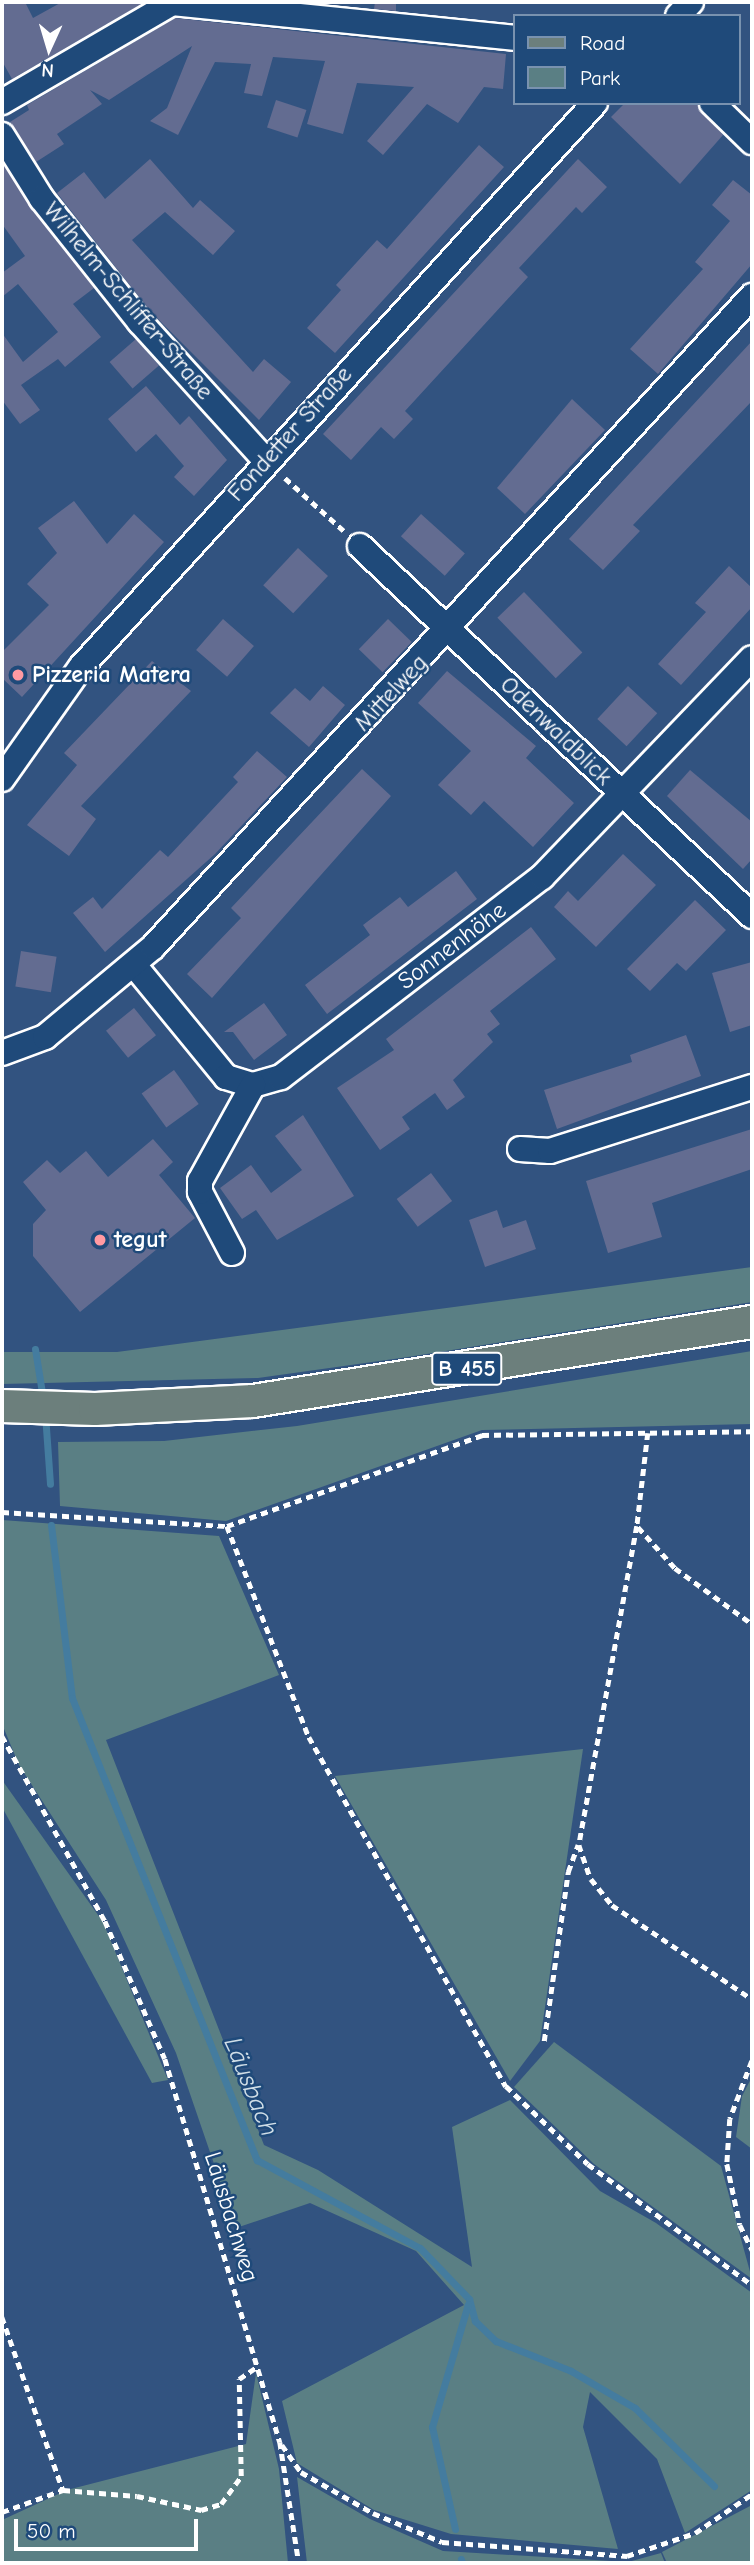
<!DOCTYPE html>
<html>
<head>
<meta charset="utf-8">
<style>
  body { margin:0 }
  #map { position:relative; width:754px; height:2565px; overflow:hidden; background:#325380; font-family:"Comic Neue",sans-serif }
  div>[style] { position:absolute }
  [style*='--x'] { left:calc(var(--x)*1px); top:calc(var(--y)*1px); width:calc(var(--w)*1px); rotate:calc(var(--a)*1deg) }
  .green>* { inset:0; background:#5a7f84 }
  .stream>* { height:7px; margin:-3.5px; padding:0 3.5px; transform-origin:3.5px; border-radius:3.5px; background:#447c9f }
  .building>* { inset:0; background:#636c91; transform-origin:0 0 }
  .path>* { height:4.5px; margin-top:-2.25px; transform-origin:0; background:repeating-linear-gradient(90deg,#fff 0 7px,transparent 0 12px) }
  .roads { filter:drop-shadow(2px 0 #fff) drop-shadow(-2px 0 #fff) drop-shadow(0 2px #fff) drop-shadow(0 -2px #fff) }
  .minor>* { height:24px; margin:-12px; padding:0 12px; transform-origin:12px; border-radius:12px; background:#1f4a7a }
  .major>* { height:32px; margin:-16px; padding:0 16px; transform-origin:16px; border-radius:16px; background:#6c7f7c }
  .dots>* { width:19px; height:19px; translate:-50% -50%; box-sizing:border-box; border:4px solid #1f4a7a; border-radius:50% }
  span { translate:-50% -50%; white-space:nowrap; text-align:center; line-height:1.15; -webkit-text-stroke:5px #1f4a7a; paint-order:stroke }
  .shield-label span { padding:2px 5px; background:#1f4a7a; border:2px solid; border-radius:5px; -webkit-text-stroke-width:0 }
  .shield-label { font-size:23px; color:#fff; font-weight:700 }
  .street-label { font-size:24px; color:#fff }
  .poi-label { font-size:24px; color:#fff; font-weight:700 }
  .left { translate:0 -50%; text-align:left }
  .water-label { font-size:26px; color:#d0dee7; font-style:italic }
  .frame { position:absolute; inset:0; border:4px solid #fff; pointer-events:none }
  .legend { position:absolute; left:513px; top:14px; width:228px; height:91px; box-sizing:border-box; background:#1f4a7a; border:2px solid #7992af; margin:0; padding:9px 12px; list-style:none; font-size:21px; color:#fff }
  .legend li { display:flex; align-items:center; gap:14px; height:35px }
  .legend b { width:35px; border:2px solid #7992af }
  .north { position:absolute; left:14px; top:14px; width:70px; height:70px; -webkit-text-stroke:5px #1f4a7a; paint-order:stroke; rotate:184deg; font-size:19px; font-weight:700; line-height:28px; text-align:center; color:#fff }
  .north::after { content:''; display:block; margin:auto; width:24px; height:32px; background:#fff; clip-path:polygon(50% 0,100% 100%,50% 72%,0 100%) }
  .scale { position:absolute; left:14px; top:2519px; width:184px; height:32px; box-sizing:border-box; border:4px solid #fff; border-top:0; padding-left:9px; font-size:21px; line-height:24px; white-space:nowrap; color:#fff; -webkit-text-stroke:5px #1f4a7a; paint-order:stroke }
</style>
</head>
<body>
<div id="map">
  <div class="green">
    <i style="clip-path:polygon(752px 1267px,752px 1302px,408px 1357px,258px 1378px,2px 1384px,2px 1352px,117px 1352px)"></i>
    <i style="clip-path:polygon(752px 1351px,752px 1424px,482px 1430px,226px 1521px,60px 1506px,58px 1442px,164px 1441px,297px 1426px)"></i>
    <i style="clip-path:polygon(2px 1520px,219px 1536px,279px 1675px,106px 1740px,264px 2145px,318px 2170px,472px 2267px,452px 2127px,510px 2100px,600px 2191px,656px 2223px,752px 2293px,752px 2490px,685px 2533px,657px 2459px,590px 2392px,583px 2427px,618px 2549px,451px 2534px,374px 2510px,297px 2463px,282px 2401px,464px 2305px,416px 2251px,310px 2203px,236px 2228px,176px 2053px,106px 1900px,19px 1765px,2px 1724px)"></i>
    <i style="clip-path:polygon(583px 1749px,540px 2041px,510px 2081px,335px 1776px)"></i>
    <i style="clip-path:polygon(2px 1780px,103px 1922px,168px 2080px,152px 2083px,2px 1807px)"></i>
    <i style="clip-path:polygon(554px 2042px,721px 2166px,752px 2279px,594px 2164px,514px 2087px)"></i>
    <i style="clip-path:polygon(752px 2077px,752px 2149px,736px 2137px,742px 2096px)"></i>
    <i style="clip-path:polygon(256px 2373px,279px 2469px,288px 2563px,2px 2563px,2px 2520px,67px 2490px,246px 2444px)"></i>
    <i style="clip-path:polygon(297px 2477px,370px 2519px,443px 2551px,628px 2562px,661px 2553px,665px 2563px,307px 2563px)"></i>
    <i style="clip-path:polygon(752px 2505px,752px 2563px,667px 2563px,662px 2552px)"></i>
  </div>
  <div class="stream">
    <i style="--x:35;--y:1349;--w:51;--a:80.9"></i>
    <i style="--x:45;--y:1414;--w:70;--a:85.9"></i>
    <i style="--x:51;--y:1525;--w:174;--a:83.1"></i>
    <i style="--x:72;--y:1698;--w:498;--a:68.2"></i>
    <i style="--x:257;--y:2160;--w:185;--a:28.4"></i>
    <i style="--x:420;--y:2248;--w:71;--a:46.1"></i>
    <i style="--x:469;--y:2299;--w:23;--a:75"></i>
    <i style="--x:475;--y:2321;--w:29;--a:44"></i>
    <i style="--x:496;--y:2341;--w:81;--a:21.8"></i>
    <i style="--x:571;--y:2371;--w:74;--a:30"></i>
    <i style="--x:635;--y:2408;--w:111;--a:44.6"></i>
    <i style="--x:455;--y:2529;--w:105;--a:-102.7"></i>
    <i style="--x:432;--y:2427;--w:128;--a:-73.7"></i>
    <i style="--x:461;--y:2559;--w:4;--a:76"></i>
  </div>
  <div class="building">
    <i style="clip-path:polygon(2px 2px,25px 2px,33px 18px,62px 2px,145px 2px,12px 79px,2px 61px)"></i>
    <i style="clip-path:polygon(375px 2px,396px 2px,396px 11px,374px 9px)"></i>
    <i style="clip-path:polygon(175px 18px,506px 54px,503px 89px,484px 87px,458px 123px,427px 104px,383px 155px,367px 141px,414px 87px,357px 83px,343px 134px,307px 124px,325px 61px,273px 57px,262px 96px,244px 93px,251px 64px,215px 62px,178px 135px,150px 121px,167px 108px,192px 46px,109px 100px,90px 90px,102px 104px,57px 134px,64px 144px,36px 162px,10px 122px,29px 110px,27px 105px)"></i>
    <i style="left:276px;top:100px;width:32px;height:29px;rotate:18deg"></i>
    <i style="clip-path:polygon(625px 103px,696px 103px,723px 135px,680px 184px,611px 117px)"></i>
    <i style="clip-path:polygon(479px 145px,504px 167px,335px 353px,307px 328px,341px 290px,336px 285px,377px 240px,387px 249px)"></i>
    <i style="clip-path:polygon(150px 159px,193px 208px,200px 200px,235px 231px,213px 255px,165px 212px,132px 240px,253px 372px,264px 359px,291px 382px,259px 420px,151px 312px,57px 193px,84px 172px,105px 199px)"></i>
    <i style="clip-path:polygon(578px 159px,607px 187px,582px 213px,576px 207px,519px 268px,528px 277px,405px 411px,413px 419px,394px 439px,381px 427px,351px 460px,323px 434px)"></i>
    <i style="clip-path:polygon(2px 163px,94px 288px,73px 304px,101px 337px,65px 367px,58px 359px,21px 385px,40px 410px,20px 424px,2px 400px,2px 333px,23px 362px,58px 332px,18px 284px,2px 297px,2px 273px,25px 256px,2px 224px)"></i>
    <i style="clip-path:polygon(733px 180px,752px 195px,752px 264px,658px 374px,630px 349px,703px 269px,695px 262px,730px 221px,712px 205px)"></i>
    <i style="left:136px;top:339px;width:35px;height:35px;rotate:49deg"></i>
    <i style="clip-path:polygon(752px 341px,752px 401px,633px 525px,640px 531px,603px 570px,569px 539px)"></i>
    <i style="clip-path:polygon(146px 386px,180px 425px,189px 416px,227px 460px,194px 496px,174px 477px,184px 466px,156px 434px,136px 452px,108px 419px)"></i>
    <i style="clip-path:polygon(572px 399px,605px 430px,525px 514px,497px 488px)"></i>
    <i style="clip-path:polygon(74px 501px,107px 544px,134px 514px,164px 542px,22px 697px,2px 678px,2px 652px,49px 605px,27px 584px,57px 553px,38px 528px)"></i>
    <i style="left:421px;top:514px;width:59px;height:30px;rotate:42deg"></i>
    <i style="left:298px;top:548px;width:41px;height:51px;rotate:43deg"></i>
    <i style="clip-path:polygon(729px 566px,752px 588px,752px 607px,681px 685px,658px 664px,706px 612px,695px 603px)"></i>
    <i style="left:524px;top:592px;width:84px;height:37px;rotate:46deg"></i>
    <i style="left:223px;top:619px;width:41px;height:41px;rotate:41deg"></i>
    <i style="left:388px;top:619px;width:33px;height:42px;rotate:44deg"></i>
    <i style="clip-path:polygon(152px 661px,191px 691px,81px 806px,96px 819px,69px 856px,27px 825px,77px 765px,64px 753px)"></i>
    <i style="clip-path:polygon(447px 671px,536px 746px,526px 758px,574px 803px,533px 847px,484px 801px,471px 815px,438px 785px,471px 751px,418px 703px)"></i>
    <i style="clip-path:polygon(323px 686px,345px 705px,309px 747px,270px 713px,295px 688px,310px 701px)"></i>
    <i style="left:628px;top:686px;width:40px;height:45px;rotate:43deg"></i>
    <i style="clip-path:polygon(257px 751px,287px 777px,215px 854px,105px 952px,73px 913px,93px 897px,102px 909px,160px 850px,168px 857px,238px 782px,233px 777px)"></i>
    <i style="clip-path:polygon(362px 769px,391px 796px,212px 998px,187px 974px,241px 918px,231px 908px)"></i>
    <i style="clip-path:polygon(690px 770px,752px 822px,752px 859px,743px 869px,667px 796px)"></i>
    <i style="clip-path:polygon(623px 854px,656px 885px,596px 947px,554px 907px,568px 891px,578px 901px)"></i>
    <i style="clip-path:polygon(456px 871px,477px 899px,327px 1014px,305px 985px,370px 935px,363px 925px,400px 897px,408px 907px)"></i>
    <i style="clip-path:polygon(695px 900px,726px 930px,686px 971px,677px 963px,650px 991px,627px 969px)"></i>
    <i style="clip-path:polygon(531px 927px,556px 959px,490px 1011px,500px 1024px,487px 1034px,493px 1042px,453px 1080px,465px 1097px,447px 1110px,435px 1093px,402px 1117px,410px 1129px,380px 1150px,337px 1088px,394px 1050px,386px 1039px)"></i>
    <i style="left:21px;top:951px;width:36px;height:36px;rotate:9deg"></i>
    <i style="clip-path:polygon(752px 962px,752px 1025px,730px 1032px,712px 973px)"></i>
    <i style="clip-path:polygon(264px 1003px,287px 1035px,254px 1060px,233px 1032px,224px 1032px)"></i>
    <i style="left:134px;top:1008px;width:35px;height:36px;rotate:51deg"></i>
    <i style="clip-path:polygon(686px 1035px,701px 1076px,557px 1129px,544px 1090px,632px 1062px,630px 1055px)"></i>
    <i style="left:174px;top:1070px;width:42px;height:40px;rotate:54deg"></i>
    <i style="clip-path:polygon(303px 1115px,354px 1196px,277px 1240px,256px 1210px,242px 1219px,220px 1188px,251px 1165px,271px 1193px,302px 1170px,275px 1136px)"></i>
    <i style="clip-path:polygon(752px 1129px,752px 1169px,652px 1203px,662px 1237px,608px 1253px,586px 1181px)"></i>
    <i style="clip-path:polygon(153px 1139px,173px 1162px,159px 1175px,195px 1218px,80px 1312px,33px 1256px,33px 1224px,46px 1210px,23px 1182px,47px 1160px,60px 1173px,86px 1151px,108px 1177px)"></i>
    <i style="left:431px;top:1173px;width:35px;height:43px;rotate:53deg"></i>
    <i style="clip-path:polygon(497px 1210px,503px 1228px,526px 1220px,536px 1249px,485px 1267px,469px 1220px)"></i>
  </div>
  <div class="path">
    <i style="--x:285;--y:478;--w:79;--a:41.9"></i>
    <i style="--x:648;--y:1433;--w:94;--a:96.7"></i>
    <i style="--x:637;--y:1526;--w:324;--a:100.3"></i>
    <i style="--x:579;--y:1845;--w:36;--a:71"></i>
    <i style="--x:591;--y:1879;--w:33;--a:51"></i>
    <i style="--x:612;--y:1905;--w:169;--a:33.9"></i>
    <i style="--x:2;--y:1512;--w:225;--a:3.6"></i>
    <i style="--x:227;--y:1526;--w:271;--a:-19.6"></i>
    <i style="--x:482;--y:1435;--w:270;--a:-0.8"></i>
    <i style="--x:227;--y:1526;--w:226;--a:68.8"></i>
    <i style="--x:309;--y:1737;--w:401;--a:60.6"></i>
    <i style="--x:506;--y:2086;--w:113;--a:43.6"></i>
    <i style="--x:588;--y:2164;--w:204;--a:36.4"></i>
    <i style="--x:638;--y:1527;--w:55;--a:47.9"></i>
    <i style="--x:675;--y:1568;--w:95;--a:36"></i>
    <i style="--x:2;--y:1736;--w:212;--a:60.9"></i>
    <i style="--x:105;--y:1921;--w:150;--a:66.5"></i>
    <i style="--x:165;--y:2059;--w:400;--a:73.3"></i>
    <i style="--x:280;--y:2442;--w:122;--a:81.1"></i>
    <i style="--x:544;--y:2041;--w:171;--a:-81.9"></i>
    <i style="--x:568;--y:1872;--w:29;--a:-70"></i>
    <i style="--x:752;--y:2061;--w:62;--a:110.8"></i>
    <i style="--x:730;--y:2119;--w:45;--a:93.8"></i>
    <i style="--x:727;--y:2164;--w:62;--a:78"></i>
    <i style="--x:740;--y:2225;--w:28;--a:64"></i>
    <i style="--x:2;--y:2317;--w:183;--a:70.6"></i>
    <i style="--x:282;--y:2445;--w:33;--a:55"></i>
    <i style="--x:301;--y:2472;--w:83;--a:29.7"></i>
    <i style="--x:373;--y:2513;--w:75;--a:22.8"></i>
    <i style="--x:442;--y:2542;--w:186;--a:4.3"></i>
    <i style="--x:627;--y:2556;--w:72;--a:-18.7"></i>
    <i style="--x:695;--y:2533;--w:69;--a:-34.4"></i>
    <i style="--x:2;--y:2512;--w:65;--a:-19.8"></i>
    <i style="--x:63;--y:2490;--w:74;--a:4.6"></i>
    <i style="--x:137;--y:2496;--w:66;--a:12.3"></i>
    <i style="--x:201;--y:2510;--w:21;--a:-17"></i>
    <i style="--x:221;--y:2504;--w:34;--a:-54"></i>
    <i style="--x:241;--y:2476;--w:97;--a:-91.2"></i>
    <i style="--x:239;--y:2379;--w:22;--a:-34"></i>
  </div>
  <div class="roads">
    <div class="minor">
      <i style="--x:678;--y:16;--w:19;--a:-47"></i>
      <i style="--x:2;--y:102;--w:197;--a:-30.2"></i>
      <i style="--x:172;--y:3;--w:344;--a:5.8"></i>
      <i style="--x:712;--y:103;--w:56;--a:44.3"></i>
      <i style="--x:2;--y:135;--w:75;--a:58"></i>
      <i style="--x:42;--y:199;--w:157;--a:51.5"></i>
      <i style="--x:140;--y:322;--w:186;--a:47.8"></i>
      <i style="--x:360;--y:546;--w:539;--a:43.35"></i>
      <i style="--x:2;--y:779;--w:137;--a:-54.8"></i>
      <i style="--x:81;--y:667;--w:763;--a:-47.66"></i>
      <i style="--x:134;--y:965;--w:145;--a:50.6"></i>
      <i style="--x:226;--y:1077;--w:28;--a:17"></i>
      <i style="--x:253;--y:1085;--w:29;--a:-16"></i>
      <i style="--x:281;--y:1077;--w:329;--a:-37.5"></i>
      <i style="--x:542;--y:877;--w:303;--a:-46.2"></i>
      <i style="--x:2;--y:1053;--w:46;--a:-20.4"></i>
      <i style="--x:45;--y:1037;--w:141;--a:-39.8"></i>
      <i style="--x:153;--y:947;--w:885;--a:-47.38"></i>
      <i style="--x:520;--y:1149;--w:30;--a:4"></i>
      <i style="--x:550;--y:1151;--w:212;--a:-17.6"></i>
      <i style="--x:232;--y:1253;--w:69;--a:-117.7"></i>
      <i style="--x:200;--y:1192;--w:11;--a:-90"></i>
      <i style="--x:200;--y:1181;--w:110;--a:-61.1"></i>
    </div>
    <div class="major">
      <i style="--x:2;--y:1406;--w:93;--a:1.8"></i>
      <i style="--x:95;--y:1409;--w:158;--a:-2.9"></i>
      <i style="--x:253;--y:1401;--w:505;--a:-9"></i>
    </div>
  </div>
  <div class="dots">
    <i style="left:18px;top:675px;background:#ff9aa2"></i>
    <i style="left:100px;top:1240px;background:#ff9aa2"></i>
  </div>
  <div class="shield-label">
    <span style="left:467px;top:1369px">B 455</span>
  </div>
  <div class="street-label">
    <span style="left:128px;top:301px;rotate:50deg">Wilhelm-Schliffer-Straße</span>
    <span style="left:290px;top:434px;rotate:-48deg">Fondetter Straße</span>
    <span style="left:391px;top:693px;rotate:-47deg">Mittelweg</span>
    <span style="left:556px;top:731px;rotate:44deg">Odenwaldblick</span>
    <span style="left:452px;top:946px;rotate:-37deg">Sonnenhöhe</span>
    <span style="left:231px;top:2217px;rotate:73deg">Läusbachweg</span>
  </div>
  <div class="poi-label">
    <span class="left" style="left:32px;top:675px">Pizzeria Matera</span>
    <span class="left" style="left:114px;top:1240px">tegut</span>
  </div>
  <div class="water-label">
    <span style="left:250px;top:2087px;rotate:68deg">Läusbach</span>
  </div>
  <div class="frame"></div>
  <ul class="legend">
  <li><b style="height:9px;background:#6c7f7c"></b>Road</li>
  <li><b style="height:19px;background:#5a7f84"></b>Park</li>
  </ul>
  <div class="north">N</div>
  <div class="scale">50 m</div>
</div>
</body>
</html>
